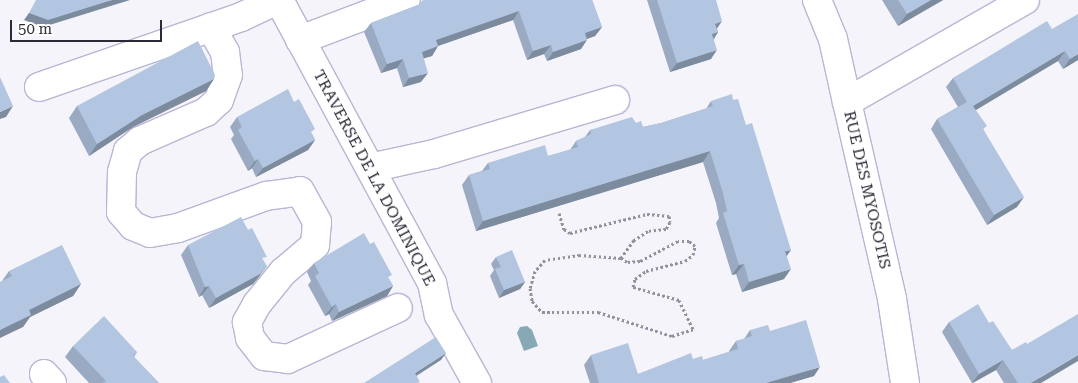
<!DOCTYPE html>
<html>
<head>
<meta charset="utf-8">
<style>
  body { margin:0 }
  #map { position:relative; width:1078px; height:383px; overflow:hidden; background:#f4f4fa; font-family:"Roboto Serif",serif }
  div>[style] { position:absolute }
  [style*='--x'] { left:calc(var(--x)*1px); top:calc(var(--y)*1px); width:calc(var(--w)*1px); rotate:calc(var(--a)*1deg) }
  .water>* { inset:0; background:#87a8b5 }
  .path>* { height:3px; margin-top:-1.5px; transform-origin:0; background:repeating-linear-gradient(90deg,#92929b 0 2.5px,transparent 0 5px) }
  .roads { filter:drop-shadow(1px 0 #b8b6d4) drop-shadow(-1px 0 #b8b6d4) drop-shadow(0 1px #b8b6d4) drop-shadow(0 -1px #b8b6d4) }
  .minor>* { height:28px; margin:-14px; padding:0 14px; transform-origin:14px; border-radius:14px; background:#fff }
  .wall>* { inset:0; background:#9aaac2 }
  .shaded-wall>* { inset:0; background:#7d8b9e }
  .building>* { inset:0; background:#b3c6e1 }
  span { translate:-50% -50%; white-space:nowrap; text-align:center; line-height:1.15; -webkit-text-stroke:4.5px #fff; paint-order:stroke }
  .street-label { font-size:16px; color:#2b2a36 }
  .scale { position:absolute; left:10px; top:20px; width:152px; height:22px; box-sizing:border-box; border:2px solid #2b2a36; border-top:0; padding-left:6px; font-size:15px; line-height:18px; white-space:nowrap; color:#2b2a36; -webkit-text-stroke:4px #fff; paint-order:stroke }
</style>
</head>
<body>
<div id="map">
  <div class="water">
    <i style="clip-path:polygon(527px 326px,532px 330px,538px 346px,524px 351px,517px 333px,520px 327px)"></i>
  </div>
  <div class="path">
    <i style="--x:559;--y:213;--w:17;--a:73"></i>
    <i style="--x:564;--y:229;--w:7;--a:34"></i>
    <i style="--x:570;--y:233;--w:79;--a:-13.9"></i>
    <i style="--x:647;--y:214;--w:22;--a:5"></i>
    <i style="--x:669;--y:216;--w:6;--a:81"></i>
    <i style="--x:670;--y:222;--w:8;--a:120"></i>
    <i style="--x:666;--y:229;--w:18;--a:174"></i>
    <i style="--x:648;--y:231;--w:17;--a:147"></i>
    <i style="--x:634;--y:240;--w:22;--a:126"></i>
    <i style="--x:621;--y:258;--w:41;--a:-175.8"></i>
    <i style="--x:580;--y:255;--w:35;--a:172"></i>
    <i style="--x:545;--y:260;--w:15;--a:132"></i>
    <i style="--x:535;--y:271;--w:18;--a:106"></i>
    <i style="--x:530;--y:288;--w:13;--a:81"></i>
    <i style="--x:532;--y:301;--w:15;--a:48"></i>
    <i style="--x:542;--y:312;--w:56;--a:0"></i>
    <i style="--x:598;--y:312;--w:78;--a:18"></i>
    <i style="--x:672;--y:336;--w:22;--a:-18"></i>
    <i style="--x:693;--y:329;--w:32;--a:-116"></i>
    <i style="--x:679;--y:300;--w:48;--a:-164.2"></i>
    <i style="--x:633;--y:287;--w:8;--a:-76"></i>
    <i style="--x:635;--y:279;--w:14;--a:-36"></i>
    <i style="--x:646;--y:271;--w:40;--a:-14.4"></i>
    <i style="--x:685;--y:261;--w:10;--a:-37"></i>
    <i style="--x:693;--y:255;--w:9;--a:-77"></i>
    <i style="--x:695;--y:246;--w:8;--a:-140"></i>
    <i style="--x:689;--y:241;--w:11;--a:180"></i>
    <i style="--x:678;--y:241;--w:43;--a:152.2"></i>
    <i style="--x:640;--y:261;--w:13;--a:176"></i>
    <i style="--x:627;--y:262;--w:7;--a:-146"></i>
  </div>
  <div class="roads">
    <div class="minor">
      <i style="--x:279;--y:0;--w:322;--a:61.6"></i>
      <i style="--x:432;--y:283;--w:33;--a:78"></i>
      <i style="--x:439;--y:315;--w:78;--a:60.8"></i>
      <i style="--x:817;--y:0;--w:42;--a:67.7"></i>
      <i style="--x:833;--y:39;--w:65;--a:77.5"></i>
      <i style="--x:847;--y:102;--w:202;--a:77.1"></i>
      <i style="--x:892;--y:299;--w:85;--a:81.2"></i>
      <i style="--x:211;--y:27;--w:29;--a:61"></i>
      <i style="--x:225;--y:52;--w:23;--a:83"></i>
      <i style="--x:228;--y:75;--w:27;--a:110"></i>
      <i style="--x:219;--y:100;--w:18;--a:137"></i>
      <i style="--x:206;--y:112;--w:72;--a:156.3"></i>
      <i style="--x:140;--y:141;--w:16;--a:140"></i>
      <i style="--x:128;--y:151;--w:22;--a:106"></i>
      <i style="--x:122;--y:172;--w:40;--a:91.4"></i>
      <i style="--x:121;--y:212;--w:18;--a:49"></i>
      <i style="--x:133;--y:226;--w:18;--a:22"></i>
      <i style="--x:150;--y:233;--w:28;--a:-10"></i>
      <i style="--x:178;--y:228;--w:94;--a:-20"></i>
      <i style="--x:266;--y:196;--w:34;--a:-8"></i>
      <i style="--x:300;--y:191;--w:35;--a:61"></i>
      <i style="--x:317;--y:222;--w:23;--a:95"></i>
      <i style="--x:315;--y:245;--w:42;--a:139.8"></i>
      <i style="--x:283;--y:272;--w:41;--a:129.1"></i>
      <i style="--x:257;--y:304;--w:21;--a:119"></i>
      <i style="--x:247;--y:322;--w:16;--a:79"></i>
      <i style="--x:250;--y:338;--w:23;--a:52"></i>
      <i style="--x:264;--y:356;--w:24;--a:7"></i>
      <i style="--x:288;--y:359;--w:121;--a:-24.9"></i>
      <i style="--x:300;--y:40;--w:113;--a:-20.7"></i>
      <i style="--x:39;--y:87;--w:214;--a:-19.1"></i>
      <i style="--x:241;--y:17;--w:40;--a:-25"></i>
      <i style="--x:847;--y:102;--w:205;--a:-29.8"></i>
      <i style="--x:370;--y:168;--w:66;--a:-12.3"></i>
      <i style="--x:434;--y:154;--w:189;--a:-16.6"></i>
      <i style="--x:44;--y:374;--w:12;--a:48"></i>
    </div>
  </div>
  <div class="wall">
    <i style="clip-path:polygon(592px 0,602px 27px,595px 36px,587px 39px,581px 49px,547px 61px,544px 54px,527px 60px,513px 20px,438px 46px,432px 56px,423px 58px,421px 82px,403px 87px,397px 68px,381px 73px,364px 32px,371px 23px,418px 5px)"></i>
    <i style="clip-path:polygon(647px 0,716px 0,717px 29px,718px 32px,714px 39px,711px 59px,670px 72px)"></i>
    <i style="clip-path:polygon(882px 0,943px 0,898px 26px)"></i>
    <i style="clip-path:polygon(1052px 29px,1078px 60px,1063px 69px,1058px 61px,975px 110px,1017px 207px,987px 225px,931px 129px,937px 119px,958px 107px,946px 87px,953px 78px)"></i>
    <i style="clip-path:polygon(214px 79px,206px 91px,133px 127px,89px 156px,69px 118px,77px 106px)"></i>
    <i style="clip-path:polygon(711px 101px,787px 256px,784px 279px,742px 292px,736px 274px,732px 275px,716px 223px,719px 218px,716px 203px,703px 162px,476px 231px,462px 185px,469px 175px,482px 171px,488px 163px,548px 156px,570px 150px,576px 141px,585px 137px,590px 130px,636px 123px,643px 127px,661px 123px,706px 109px)"></i>
    <i style="clip-path:polygon(237px 117px,312px 134px,315px 140px,308px 150px,256px 177px,252px 168px,248px 171px,231px 139px,234px 135px,230px 127px)"></i>
    <i style="clip-path:polygon(188px 245px,264px 261px,260px 276px,253px 284px,209px 308px,202px 295px,199px 297px,181px 255px)"></i>
    <i style="clip-path:polygon(496px 257px,525px 282px,520px 289px,499px 298px,490px 276px,494px 270px,491px 264px)"></i>
    <i style="clip-path:polygon(314px 263px,389px 279px,393px 286px,387px 296px,332px 321px,329px 314px,325px 316px,308px 285px,311px 281px,307px 272px)"></i>
    <i style="clip-path:polygon(9px 271px,81px 284px,73px 296px,30px 317px,23px 327px,2px 281px)"></i>
    <i style="clip-path:polygon(949px 322px,989px 323px,1012px 350px,1027px 344px,1041px 383px,1004px 383px,996px 370px,973px 383px,972px 383px,942px 332px)"></i>
    <i style="clip-path:polygon(750px 330px,770px 331px,814px 376px,790px 383px,590px 383px,584px 365px,591px 355px,638px 374px,693px 359px,703px 360px,729px 352px,729px 351px,736px 341px,744px 339px)"></i>
    <i style="clip-path:polygon(73px 346px,137px 352px,134px 357px,159px 383px,89px 383px,65px 357px)"></i>
  </div>
  <div class="shaded-wall">
    <i style="clip-path:polygon(112px 0,130px 0,43px 27px,24px 20px,29px 13px)"></i>
    <i style="clip-path:polygon(931px 0,943px 0,898px 26px,907px 14px)"></i>
    <i style="clip-path:polygon(519px 11px,513px 20px,429px 49px,436px 40px)"></i>
    <i style="clip-path:polygon(722px 21px,716px 30px,715px 24px)"></i>
    <i style="clip-path:polygon(602px 27px,595px 36px,578px 42px,585px 33px)"></i>
    <i style="clip-path:polygon(718px 32px,712px 41px,712px 34px)"></i>
    <i style="clip-path:polygon(587px 40px,581px 49px,547px 61px,553px 52px)"></i>
    <i style="clip-path:polygon(551px 45px,544px 54px,527px 60px,533px 51px)"></i>
    <i style="clip-path:polygon(438px 46px,432px 56px,415px 61px,422px 52px)"></i>
    <i style="clip-path:polygon(717px 50px,711px 59px,670px 72px,677px 63px)"></i>
    <i style="clip-path:polygon(1065px 51px,1058px 61px,966px 116px,973px 106px)"></i>
    <i style="clip-path:polygon(1078px 54px,1078px 60px,1063px 69px,1070px 59px)"></i>
    <i style="clip-path:polygon(403px 59px,397px 68px,381px 73px,387px 64px)"></i>
    <i style="clip-path:polygon(428px 73px,421px 82px,403px 87px,409px 78px)"></i>
    <i style="clip-path:polygon(214px 79px,206px 91px,133px 127px,89px 156px,97px 144px,142px 115px)"></i>
    <i style="clip-path:polygon(13px 106px,6px 117px,0 119px,0 112px)"></i>
    <i style="clip-path:polygon(315px 140px,308px 150px,256px 177px,263px 168px)"></i>
    <i style="clip-path:polygon(710px 151px,703px 162px,476px 231px,483px 221px)"></i>
    <i style="clip-path:polygon(258px 159px,252px 168px,248px 171px,255px 161px)"></i>
    <i style="clip-path:polygon(1024px 197px,1017px 207px,987px 225px,994px 215px)"></i>
    <i style="clip-path:polygon(791px 250px,784px 260px,785px 251px)"></i>
    <i style="clip-path:polygon(744px 264px,736px 274px,732px 275px,739px 265px)"></i>
    <i style="clip-path:polygon(267px 266px,253px 284px,209px 308px,216px 298px)"></i>
    <i style="clip-path:polygon(791px 269px,784px 279px,742px 292px,749px 282px)"></i>
    <i style="clip-path:polygon(525px 282px,520px 289px,499px 298px,504px 290px)"></i>
    <i style="clip-path:polygon(81px 284px,73px 296px,30px 317px,23px 327px,0 338px,0 330px,29px 310px)"></i>
    <i style="clip-path:polygon(209px 286px,202px 295px,199px 297px,205px 287px)"></i>
    <i style="clip-path:polygon(393px 286px,387px 296px,332px 321px,339px 312px)"></i>
    <i style="clip-path:polygon(336px 304px,329px 314px,325px 316px,332px 307px)"></i>
    <i style="clip-path:polygon(446px 353px,441px 360px,410px 380px,415px 373px)"></i>
    <i style="clip-path:polygon(1078px 355px,1078px 361px,1041px 383px,1031px 383px)"></i>
    <i style="clip-path:polygon(1003px 360px,996px 370px,972px 383px,979px 374px)"></i>
    <i style="clip-path:polygon(820px 367px,814px 376px,790px 383px,766px 383px)"></i>
  </div>
  <div class="building">
    <i style="clip-path:polygon(36px 0,112px 0,48px 20px,29px 13px)"></i>
    <i style="clip-path:polygon(423px 0,592px 0,602px 27px,585px 33px,587px 40px,553px 52px,551px 45px,533px 51px,519px 11px,436px 40px,438px 46px,422px 52px,428px 73px,409px 78px,403px 59px,387px 64px,371px 23px,418px 5px)"></i>
    <i style="clip-path:polygon(657px 0,716px 0,722px 21px,715px 24px,718px 32px,712px 34px,717px 50px,677px 63px)"></i>
    <i style="clip-path:polygon(898px 0,931px 0,907px 14px)"></i>
    <i style="clip-path:polygon(1078px 14px,1078px 54px,1070px 59px,1065px 51px,973px 106px,987px 126px,983px 129px,1024px 197px,994px 215px,937px 119px,967px 102px,953px 78px,1047px 21px,1052px 29px)"></i>
    <i style="clip-path:polygon(198px 41px,215px 75px,214px 79px,142px 115px,97px 144px,77px 106px)"></i>
    <i style="clip-path:polygon(0 77px,13px 106px,0 112px)"></i>
    <i style="clip-path:polygon(288px 89px,294px 102px,299px 99px,315px 129px,311px 132px,315px 140px,263px 168px,258px 159px,255px 161px,238px 130px,242px 127px,237px 117px)"></i>
    <i style="clip-path:polygon(732px 94px,733px 100px,738px 99px,746px 125px,752px 123px,791px 250px,785px 251px,791px 269px,749px 282px,744px 264px,739px 265px,723px 213px,727px 211px,723px 193px,710px 151px,483px 221px,469px 175px,490px 169px,488px 163px,545px 145px,548px 156px,578px 147px,576px 141px,591px 134px,590px 130px,632px 117px,636px 123px,641px 121px,643px 127px,661px 123px,713px 106px,711px 101px)"></i>
    <i style="clip-path:polygon(241px 217px,248px 230px,252px 228px,267px 257px,262px 258px,267px 266px,260px 274px,216px 298px,209px 286px,205px 287px,188px 245px)"></i>
    <i style="clip-path:polygon(364px 233px,370px 244px,374px 242px,392px 275px,388px 277px,393px 286px,339px 312px,336px 304px,332px 307px,315px 276px,319px 273px,314px 263px)"></i>
    <i style="clip-path:polygon(62px 245px,81px 284px,29px 310px,31px 315px,0 330px,0 282px,12px 276px,9px 271px)"></i>
    <i style="clip-path:polygon(512px 250px,525px 282px,504px 290px,495px 269px,501px 267px,496px 257px)"></i>
    <i style="clip-path:polygon(978px 304px,989px 323px,993px 321px,1012px 350px,1026px 342px,1027px 344px,1078px 314px,1078px 355px,1031px 383px,1018px 383px,1003px 360px,979px 374px,949px 322px)"></i>
    <i style="clip-path:polygon(104px 316px,137px 352px,133px 356px,159px 383px,103px 383px,106px 381px,73px 346px)"></i>
    <i style="clip-path:polygon(806px 320px,820px 367px,766px 383px,599px 383px,591px 355px,628px 343px,638px 374px,691px 353px,693px 359px,702px 356px,703px 360px,738px 349px,736px 341px,752px 336px,750px 330px,768px 325px,770px 331px)"></i>
    <i style="clip-path:polygon(436px 337px,446px 353px,415px 373px,420px 382px,417px 383px,364px 383px)"></i>
    <i style="clip-path:polygon(4px 375px,10px 383px,0 383px,0 377px)"></i>
  </div>
  <div class="street-label">
    <span style="left:374px;top:178px;rotate:62deg">TRAVERSE DE LA DOMINIQUE</span>
    <span style="left:867px;top:190px;rotate:77deg">RUE DES MYOSOTIS</span>
  </div>
  <div class="scale">50 m</div>
</div>
</body>
</html>
